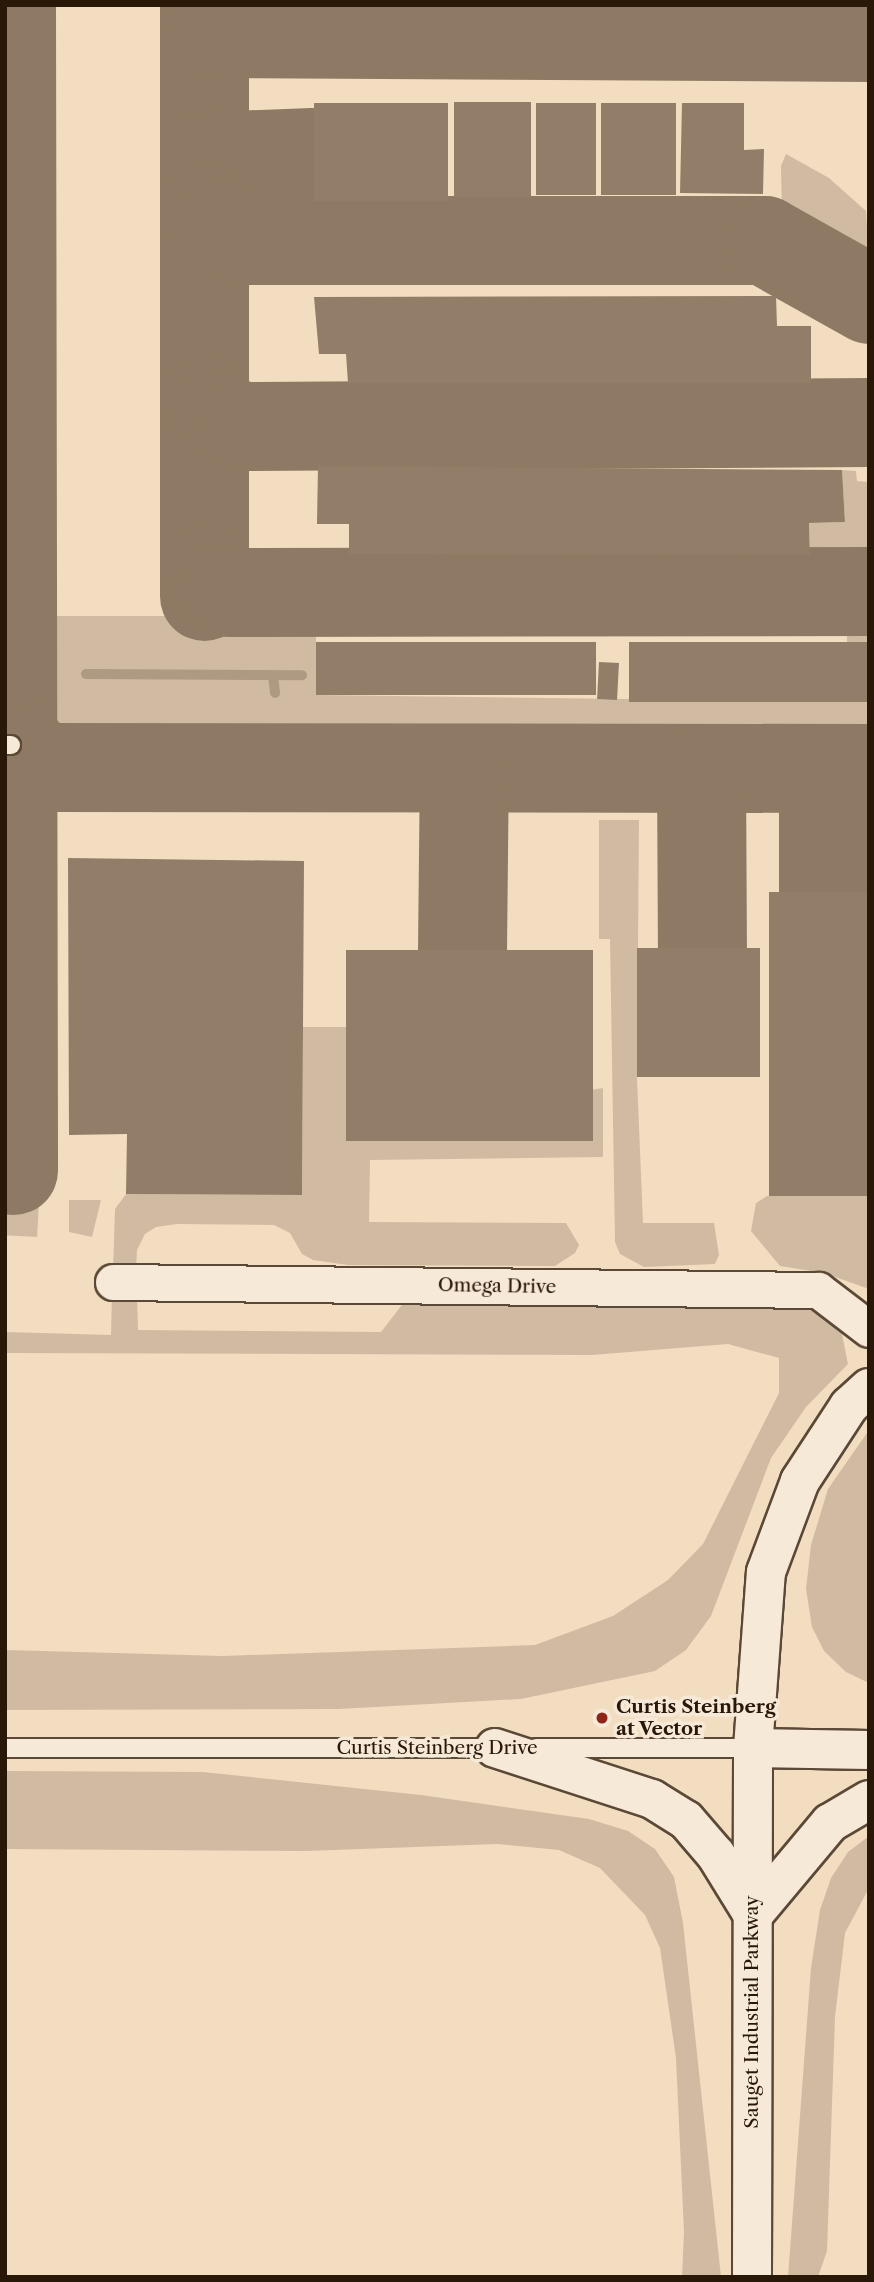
<!DOCTYPE html>
<html>
<head>
<meta charset="utf-8">
<style>
  body { margin:0 }
  #map { position:relative; width:874px; height:2282px; overflow:hidden; background:#f2ddc1; font-family:"Libre Caslon Text",serif }
  div>[style] { position:absolute }
  [style*='--x'] { left:calc(var(--x)*1px); top:calc(var(--y)*1px); width:calc(var(--w)*1px); rotate:calc(var(--a)*1deg) }
  .green>* { inset:0; background:#d0bba2; transform-origin:0 0 }
  .stream>* { height:10px; margin:-5px; padding:0 5px; transform-origin:5px; border-radius:5px; background:#ae9a82 }
  .taxiway>* { height:89px; margin:-44.5px; padding:0 44.5px; transform-origin:44.5px; border-radius:44.5px; background:#8e7a64 }
  .building>* { inset:0; background:#927e68; transform-origin:0 0 }
  .roads { filter:drop-shadow(2px 0 #5b4836) drop-shadow(-2px 0 #5b4836) drop-shadow(0 2px #5b4836) drop-shadow(0 -2px #5b4836) }
  .service>* { height:18px; margin:-9px; padding:0 9px; transform-origin:9px; border-radius:9px; background:#f7e9d7 }
  .minor>* { height:35px; margin:-17.5px; padding:0 17.5px; transform-origin:17.5px; border-radius:17.5px; background:#f7e9d7 }
  .tertiary>* { height:38px; margin:-19px; padding:0 19px; transform-origin:19px; border-radius:19px; background:#f7e9d7 }
  .dots>* { width:19px; height:19px; translate:-50% -50%; box-sizing:border-box; border:4px solid #f7e9d7; border-radius:50% }
  span { translate:-50% -50%; white-space:nowrap; text-align:center; line-height:1.15; -webkit-text-stroke:7px #f7e9d7; paint-order:stroke }
  .street-label { font-size:19px; color:#291708 }
  .poi-label { font-size:19px; color:#291708; font-weight:700 }
  .left { translate:0 -50%; text-align:left }
  .frame { position:absolute; inset:0; border:7px solid #291708; pointer-events:none }
</style>
</head>
<body>
<div id="map">
  <div class="green">
    <i style="clip-path:polygon(786px 154px,829px 178px,866px 211px,869px 259px,782px 213px,781px 166px)"></i>
    <i style="clip-path:polygon(842px 470px,856px 471px,857px 481px,869px 482px,869px 569px,811px 571px,809px 523px,845px 522px)"></i>
    <i style="left:869px;top:614px;width:28px;height:22px;rotate:90deg"></i>
    <i style="clip-path:polygon(40px 616px,316px 616px,316px 695px,869px 702px,869px 725px,51px 724px)"></i>
    <i style="clip-path:polygon(599px 820px,639px 820px,637px 1078px,643px 1223px,714px 1223px,719px 1255px,715px 1264px,644px 1267px,620px 1254px,615px 1242px,610px 939px,599px 939px)"></i>
    <i style="clip-path:polygon(303px 1027px,347px 1027px,589px 1137px,591px 1090px,603px 1088px,603px 1157px,370px 1160px,369px 1222px,566px 1223px,579px 1245px,575px 1253px,555px 1266px,348px 1265px,313px 1260px,302px 1254px,290px 1233px,274px 1225px,177px 1224px,156px 1227px,145px 1234px,137px 1250px,136px 1271px,113px 1271px,115px 1209px,126px 1194px,302px 1195px)"></i>
    <i style="clip-path:polygon(767px 1196px,869px 1196px,869px 1289px,824px 1273px,780px 1266px,751px 1231px,756px 1203px)"></i>
    <i style="clip-path:polygon(69px 1200px,101px 1200px,92px 1237px,69px 1232px)"></i>
    <i style="left:39px;top:1201px;width:36px;height:34px;rotate:93deg"></i>
    <i style="clip-path:polygon(112px 1293px,137px 1294px,138px 1330px,381px 1332px,405px 1301px,770px 1302px,809px 1309px,828px 1321px,842px 1334px,848px 1364px,806px 1407px,771px 1458px,711px 1616px,686px 1650px,655px 1671px,521px 1699px,339px 1709px,5px 1710px,5px 1650px,223px 1656px,535px 1645px,613px 1616px,668px 1580px,703px 1544px,779px 1393px,779px 1358px,728px 1344px,592px 1355px,5px 1353px,5px 1332px,111px 1335px)"></i>
    <i style="clip-path:polygon(869px 1430px,869px 1683px,846px 1672px,824px 1651px,812px 1627px,806px 1589px,811px 1545px,828px 1489px)"></i>
    <i style="clip-path:polygon(5px 1771px,203px 1772px,421px 1795px,589px 1819px,628px 1831px,655px 1849px,674px 1877px,683px 1923px,721px 2277px,682px 2277px,684px 2232px,676px 2058px,660px 1948px,645px 1915px,600px 1868px,559px 1850px,498px 1844px,306px 1851px,5px 1849px)"></i>
    <i style="clip-path:polygon(869px 1836px,869px 1888px,845px 1933px,835px 2017px,827px 2251px,818px 2277px,788px 2277px,811px 1968px,820px 1910px,831px 1878px,848px 1852px)"></i>
  </div>
  <div class="stream">
    <i style="--x:86;--y:674;--w:216;--a:0.3"></i>
    <i style="--x:273;--y:676;--w:17;--a:83"></i>
  </div>
  <div class="taxiway">
    <i style="--x:11;--y:5;--w:1165;--a:89.9"></i>
    <i style="--x:204;--y:5;--w:591;--a:90"></i>
    <i style="--x:204;--y:33;--w:665;--a:0.34"></i>
    <i style="--x:205;--y:156;--w:107;--a:-2.1"></i>
    <i style="--x:205;--y:207;--w:22;--a:56"></i>
    <i style="--x:217;--y:225;--w:30;--a:30"></i>
    <i style="--x:243;--y:240;--w:521;--a:0"></i>
    <i style="--x:764;--y:240;--w:120;--a:29.3"></i>
    <i style="--x:205;--y:398;--w:19;--a:55"></i>
    <i style="--x:216;--y:414;--w:27;--a:27"></i>
    <i style="--x:240;--y:426;--w:629;--a:-0.36"></i>
    <i style="--x:205;--y:568;--w:24;--a:57"></i>
    <i style="--x:218;--y:588;--w:14;--a:17"></i>
    <i style="--x:231;--y:592;--w:638;--a:-0.09"></i>
    <i style="--x:11;--y:730;--w:27;--a:59"></i>
    <i style="--x:25;--y:753;--w:25;--a:34"></i>
    <i style="--x:46;--y:767;--w:823;--a:0.07"></i>
    <i style="--x:823;--y:768;--w:124;--a:90"></i>
    <i style="--x:701;--y:769;--w:180;--a:89.7"></i>
    <i style="--x:462;--y:950;--w:180;--a:-89.4"></i>
  </div>
  <div class="building">
    <i style="left:454px;top:102px;width:77px;height:95px"></i>
    <i style="left:314px;top:103px;width:134px;height:98px"></i>
    <i style="left:536px;top:103px;width:60px;height:92px"></i>
    <i style="left:601px;top:103px;width:75px;height:92px"></i>
    <i style="clip-path:polygon(682px 103px,744px 103px,744px 150px,764px 149px,763px 194px,680px 193px)"></i>
    <i style="clip-path:polygon(776px 296px,777px 326px,811px 326px,811px 383px,348px 383px,346px 354px,319px 354px,314px 297px)"></i>
    <i style="clip-path:polygon(318px 466px,842px 470px,845px 522px,809px 523px,810px 555px,349px 554px,349px 524px,317px 524px)"></i>
    <i style="left:316px;top:642px;width:280px;height:53px"></i>
    <i style="left:869px;top:642px;width:60px;height:240px;rotate:90deg"></i>
    <i style="left:599px;top:662px;width:20px;height:37px;rotate:3deg"></i>
    <i style="clip-path:polygon(68px 858px,304px 861px,302px 1195px,126px 1194px,127px 1134px,69px 1135px)"></i>
    <i style="left:769px;top:892px;width:100px;height:304px"></i>
    <i style="left:760px;top:948px;width:129px;height:123px;rotate:90deg"></i>
    <i style="left:346px;top:950px;width:247px;height:191px"></i>
  </div>
  <div class="roads">
    <div class="service">
      <i style="--x:5;--y:745;--w:6;--a:0"></i>
      <i style="--x:5;--y:1748;--w:493;--a:0"></i>
      <i style="--x:536;--y:1748;--w:217;--a:0"></i>
    </div>
    <div class="minor">
      <i style="--x:113;--y:1282;--w:705;--a:0.65"></i>
      <i style="--x:818;--y:1290;--w:64;--a:37.4"></i>
    </div>
    <div class="tertiary">
      <i style="--x:495;--y:1748;--w:165;--a:18"></i>
      <i style="--x:652;--y:1799;--w:40;--a:32"></i>
      <i style="--x:686;--y:1820;--w:46;--a:49.4"></i>
      <i style="--x:716;--y:1855;--w:70;--a:58.3"></i>
      <i style="--x:753;--y:1748;--w:116;--a:1"></i>
      <i style="--x:753;--y:1915;--w:120;--a:-50.1"></i>
      <i style="--x:830;--y:1823;--w:45;--a:-30.5"></i>
      <i style="--x:752;--y:2277;--w:529;--a:-89.89"></i>
      <i style="--x:753;--y:1748;--w:176;--a:-85.8"></i>
      <i style="--x:766;--y:1572;--w:97;--a:-69.5"></i>
      <i style="--x:800;--y:1481;--w:90;--a:-56.8"></i>
      <i style="--x:849;--y:1406;--w:27;--a:-42"></i>
    </div>
  </div>
  <div class="dots">
    <i style="left:602px;top:1718px;background:#8f2418"></i>
  </div>
  <div class="street-label">
    <span style="left:497px;top:1286px;rotate:1deg">Omega Drive</span>
    <span style="left:437px;top:1748px">Curtis Steinberg Drive</span>
    <span style="left:752px;top:2012px;rotate:-90deg">Sauget Industrial Parkway</span>
  </div>
  <div class="poi-label">
    <span class="left" style="left:616px;top:1718px">Curtis Steinberg<br>at Vector</span>
  </div>
  <div class="frame"></div>
</div>
</body>
</html>
